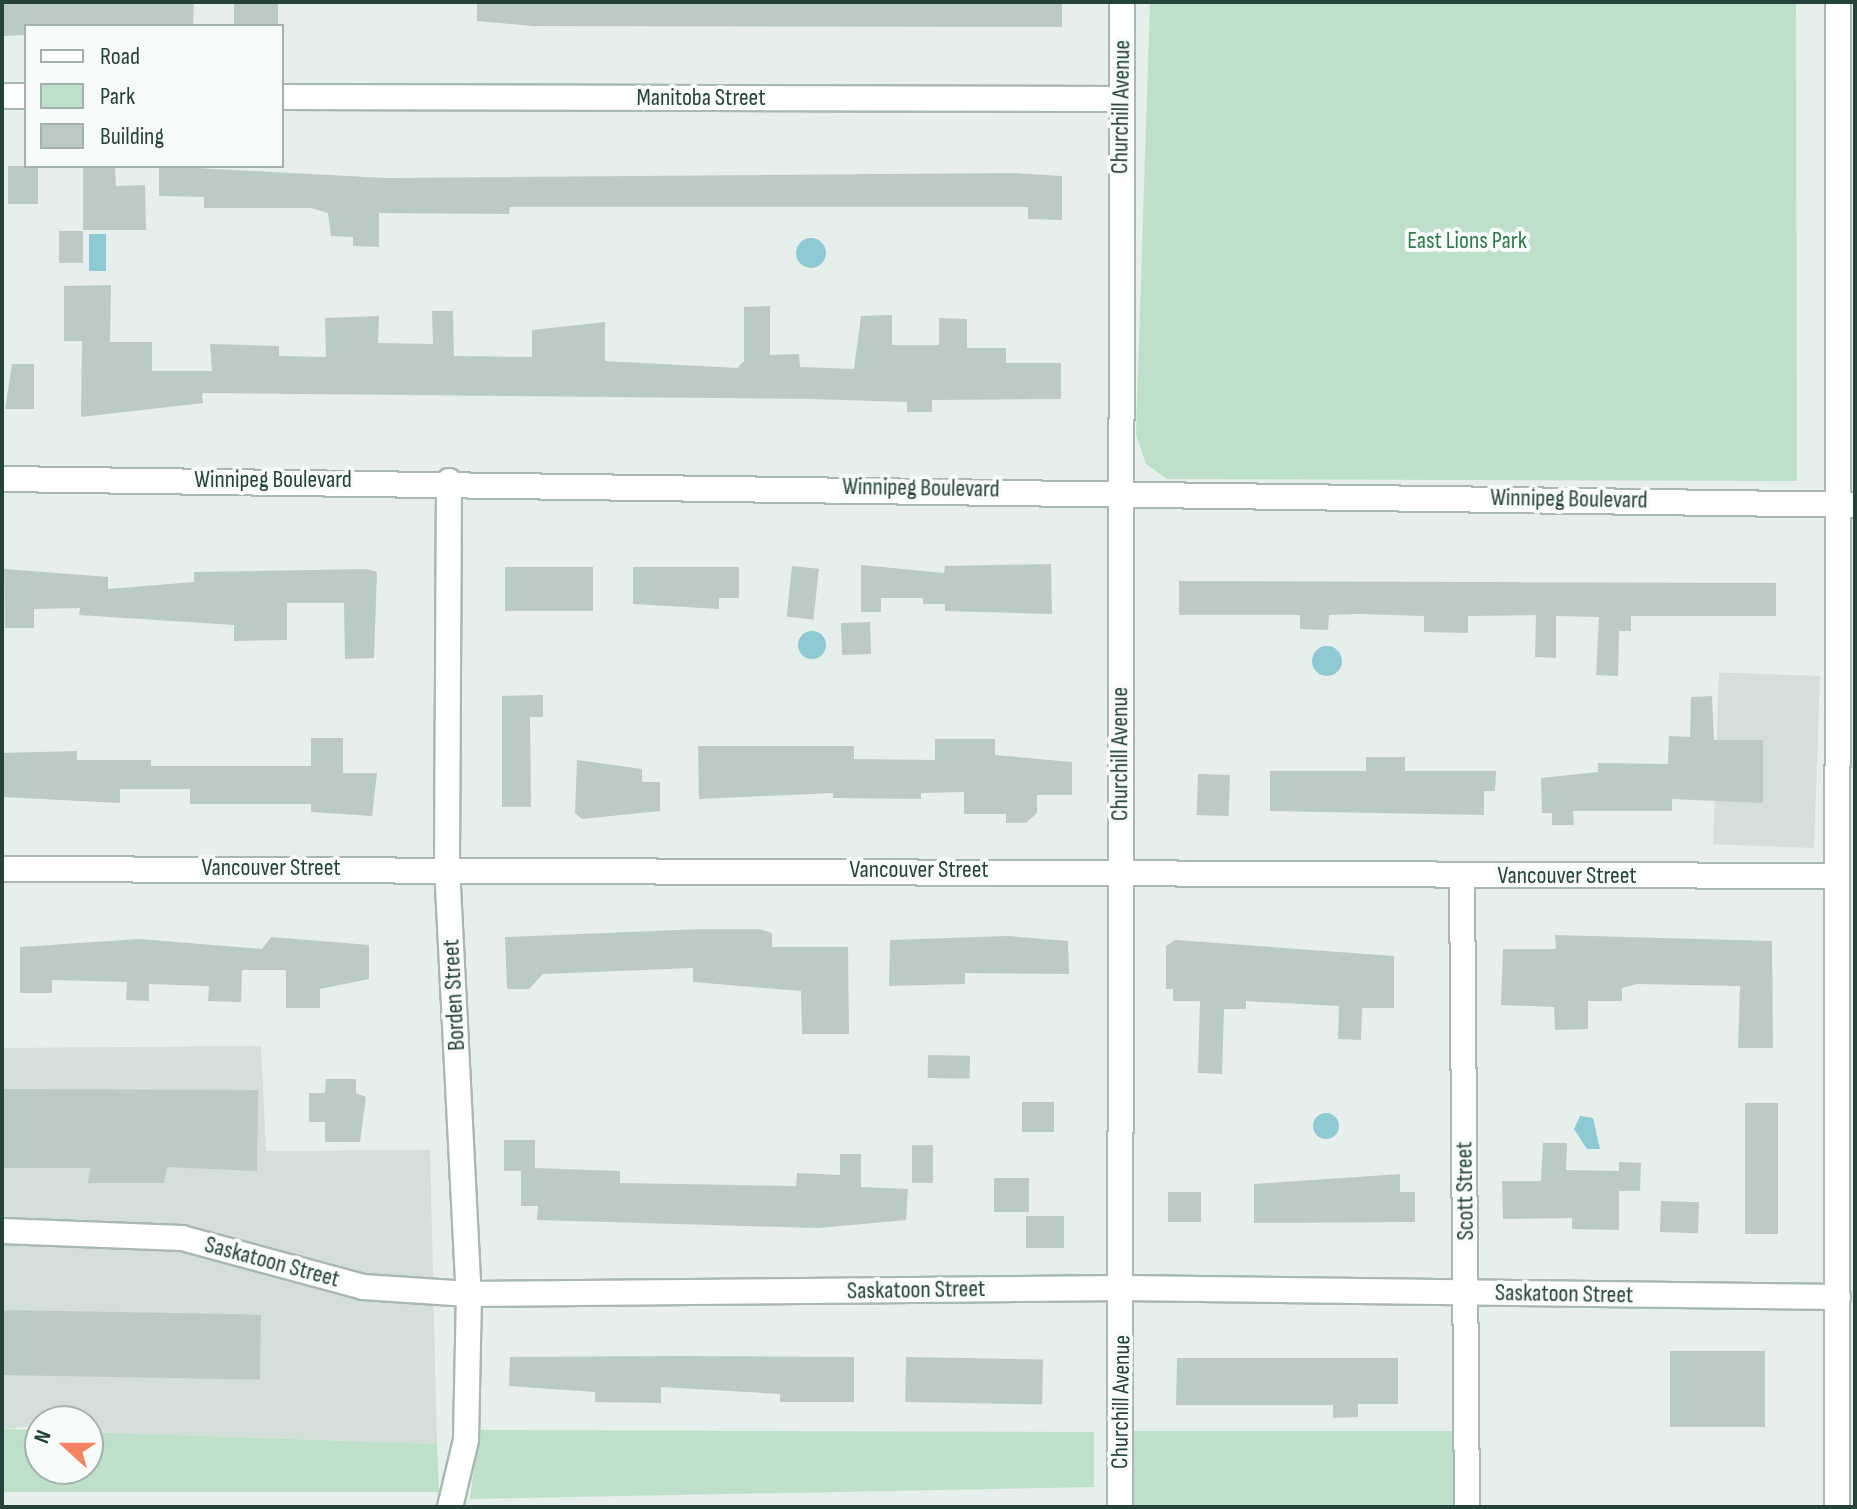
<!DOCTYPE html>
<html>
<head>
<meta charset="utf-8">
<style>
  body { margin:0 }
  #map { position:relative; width:1857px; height:1509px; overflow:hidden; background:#e6efeb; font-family:"Sofia Sans Condensed",sans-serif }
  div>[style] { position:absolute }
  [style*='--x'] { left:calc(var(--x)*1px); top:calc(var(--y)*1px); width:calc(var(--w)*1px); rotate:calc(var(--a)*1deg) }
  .built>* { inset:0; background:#d4dfda; transform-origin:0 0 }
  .green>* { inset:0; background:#bfe0c8; transform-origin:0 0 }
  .water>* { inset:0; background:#8ec9d4; transform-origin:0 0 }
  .round { border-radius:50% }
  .building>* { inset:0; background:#bbcac4; transform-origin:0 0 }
  .roads { filter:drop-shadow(2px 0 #a8b8b2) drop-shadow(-2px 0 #a8b8b2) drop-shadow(0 2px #a8b8b2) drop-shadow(0 -2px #a8b8b2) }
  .minor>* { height:24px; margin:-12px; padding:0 12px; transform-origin:12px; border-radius:12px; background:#fff }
  .tertiary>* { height:24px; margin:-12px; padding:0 12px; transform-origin:12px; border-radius:12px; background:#fff }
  span { translate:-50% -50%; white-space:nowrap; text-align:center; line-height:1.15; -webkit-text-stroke:8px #f7fbf9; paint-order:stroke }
  .street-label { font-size:24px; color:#24423a }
  .park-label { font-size:24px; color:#2d7a4b }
  .frame { position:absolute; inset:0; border:4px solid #24423a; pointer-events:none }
  .legend { position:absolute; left:24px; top:24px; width:260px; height:144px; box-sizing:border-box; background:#f7fbf9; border:2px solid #a3b1ad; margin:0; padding:10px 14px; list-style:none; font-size:24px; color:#24423a }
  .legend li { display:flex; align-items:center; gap:16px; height:40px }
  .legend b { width:40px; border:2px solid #a3b1ad }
  .north { position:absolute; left:24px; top:1405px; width:80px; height:80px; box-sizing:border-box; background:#f7fbf9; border:2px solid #a3b1ad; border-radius:50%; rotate:291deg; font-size:22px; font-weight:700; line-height:32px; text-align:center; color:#24423a }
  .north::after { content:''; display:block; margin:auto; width:28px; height:36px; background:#f4845f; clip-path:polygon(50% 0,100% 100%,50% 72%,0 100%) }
</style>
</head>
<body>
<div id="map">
  <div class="built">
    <i style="left:1820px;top:676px;width:172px;height:101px;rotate:92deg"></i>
    <i style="clip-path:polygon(261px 1046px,266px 1151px,430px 1150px,437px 1444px,88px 1432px,88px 1421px,2px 1429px,2px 1048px)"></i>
  </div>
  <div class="green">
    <i style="clip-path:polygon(1150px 2px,1796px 2px,1797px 481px,1167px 479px,1146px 464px,1136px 435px)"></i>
    <i style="clip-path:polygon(2px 1429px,40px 1430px,40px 1469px,88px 1469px,88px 1432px,437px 1444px,439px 1492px,2px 1492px)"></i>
    <i style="clip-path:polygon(479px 1430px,1094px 1432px,1094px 1487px,470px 1499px)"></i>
    <i style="left:1128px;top:1431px;width:325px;height:76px"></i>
  </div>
  <div class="water">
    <i style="left:89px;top:234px;width:17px;height:37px"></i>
    <i class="round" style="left:796px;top:238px;width:30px;height:30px"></i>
    <i class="round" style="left:798px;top:631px;width:28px;height:28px"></i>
    <i class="round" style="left:1312px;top:646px;width:30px;height:30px"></i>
    <i class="round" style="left:1313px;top:1113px;width:26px;height:26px"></i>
    <i style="clip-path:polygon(1580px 1116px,1593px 1118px,1600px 1149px,1587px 1149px,1574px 1129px)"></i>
  </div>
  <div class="building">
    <i style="clip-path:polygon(2px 2px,194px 2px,193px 26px,25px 26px,25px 35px,2px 36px)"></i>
    <i style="left:234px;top:2px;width:44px;height:24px"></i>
    <i style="clip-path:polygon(477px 2px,1062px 2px,1062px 27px,533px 26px,477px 21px)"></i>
    <i style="left:8px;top:166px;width:30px;height:38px"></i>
    <i style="clip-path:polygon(83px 166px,115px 166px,116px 186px,145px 185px,146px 230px,83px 230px)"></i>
    <i style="clip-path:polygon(159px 166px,386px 178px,1013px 173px,1062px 176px,1062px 220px,1028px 219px,1028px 207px,510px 207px,509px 214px,379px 213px,379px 247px,353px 246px,353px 237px,331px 236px,328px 213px,311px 208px,204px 208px,204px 197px,159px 196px)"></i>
    <i style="left:59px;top:231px;width:24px;height:32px"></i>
    <i style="clip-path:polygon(111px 285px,110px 342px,152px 342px,152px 371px,212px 371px,210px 344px,279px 346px,279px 356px,326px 357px,325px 318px,379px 316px,378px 343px,433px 344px,432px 311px,453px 311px,454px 356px,532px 357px,532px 330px,605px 322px,605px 361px,737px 368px,744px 361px,744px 307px,770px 306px,770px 355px,799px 354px,800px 367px,854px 369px,861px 316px,892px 315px,892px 345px,939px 345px,939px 318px,967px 319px,967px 348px,1006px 348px,1006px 363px,1061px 363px,1061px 399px,932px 400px,932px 412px,907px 412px,907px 402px,812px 399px,202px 393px,203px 403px,81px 417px,82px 341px,64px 341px,64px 286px)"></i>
    <i style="clip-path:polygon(12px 364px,34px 364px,34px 409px,5px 409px)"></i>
    <i style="clip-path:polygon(1051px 564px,1052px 614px,945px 611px,945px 604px,923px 604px,923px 598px,881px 598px,881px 612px,861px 612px,861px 565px,944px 573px,945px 566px)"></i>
    <i style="left:792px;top:566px;width:27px;height:51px;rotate:6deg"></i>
    <i style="left:593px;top:567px;width:44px;height:88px;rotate:90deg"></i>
    <i style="clip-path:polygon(633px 567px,739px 567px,739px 598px,719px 598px,719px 609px,633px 604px)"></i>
    <i style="clip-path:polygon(4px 569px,108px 577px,108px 589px,194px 582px,194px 572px,367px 569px,377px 572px,374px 658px,345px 659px,344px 603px,287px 603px,287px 640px,234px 641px,234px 625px,79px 615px,80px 608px,34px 609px,34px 628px,5px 628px)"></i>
    <i style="clip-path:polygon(1179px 581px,1776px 583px,1776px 616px,1631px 616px,1631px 631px,1619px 631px,1618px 676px,1596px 675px,1599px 617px,1556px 616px,1556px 658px,1535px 657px,1536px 615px,1468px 616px,1468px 633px,1424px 632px,1424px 616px,1359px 614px,1329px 615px,1328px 630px,1300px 629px,1300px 615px,1179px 615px)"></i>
    <i style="left:870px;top:622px;width:32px;height:29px;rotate:88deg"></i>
    <i style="clip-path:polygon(543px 695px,543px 717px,530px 717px,531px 807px,502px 807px,502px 696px)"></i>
    <i style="clip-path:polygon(1712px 696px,1714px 740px,1763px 740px,1763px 803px,1672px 799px,1672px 811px,1573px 811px,1574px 825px,1552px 825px,1552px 813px,1542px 813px,1541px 778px,1598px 772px,1598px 763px,1668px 764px,1669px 736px,1690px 737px,1691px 697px)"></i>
    <i style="clip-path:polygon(311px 738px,343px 738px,343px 773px,377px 773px,372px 816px,311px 812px,311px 804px,190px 804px,190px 789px,120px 789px,120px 803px,2px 797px,2px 753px,77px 751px,77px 760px,151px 760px,151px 766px,311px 766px)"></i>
    <i style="clip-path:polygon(935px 739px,995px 739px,995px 755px,1072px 762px,1072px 795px,1037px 795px,1037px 813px,1026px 823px,1006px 823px,1006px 814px,964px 814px,964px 792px,921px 793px,921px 799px,833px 798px,833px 793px,699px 799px,698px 746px,854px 746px,854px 759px,935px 760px)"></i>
    <i style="clip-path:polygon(1366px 757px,1405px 757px,1405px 771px,1496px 771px,1495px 791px,1484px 791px,1484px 815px,1270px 811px,1270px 771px,1366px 771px)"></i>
    <i style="clip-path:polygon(577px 760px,642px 769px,642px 782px,660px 782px,660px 811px,582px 819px,575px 813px)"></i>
    <i style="left:1198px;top:774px;width:32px;height:41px;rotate:2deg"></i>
    <i style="clip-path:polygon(702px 929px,759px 929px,772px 933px,772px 947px,848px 947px,849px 1034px,802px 1034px,801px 991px,693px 982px,693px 968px,543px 974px,529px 989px,507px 989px,505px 937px)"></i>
    <i style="clip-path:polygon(1555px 935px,1772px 941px,1773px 1048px,1738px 1048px,1740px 986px,1637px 984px,1622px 988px,1622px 1001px,1588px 1001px,1588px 1029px,1555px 1030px,1554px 1007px,1501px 1005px,1503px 949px,1556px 949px)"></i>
    <i style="clip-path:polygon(1008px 936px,1068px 941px,1069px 974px,965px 973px,965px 984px,889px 986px,890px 940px)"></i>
    <i style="clip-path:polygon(271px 937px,369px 945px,369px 979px,320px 989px,320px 1008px,286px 1008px,286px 970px,242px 970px,241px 1002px,208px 1001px,209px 986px,149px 984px,149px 1001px,126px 1000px,127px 982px,52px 980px,52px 993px,20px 993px,20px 947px,139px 939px,262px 949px)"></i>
    <i style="clip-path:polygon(1175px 940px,1394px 956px,1394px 1008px,1362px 1008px,1361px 1040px,1338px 1039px,1339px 1006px,1246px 1001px,1246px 1009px,1224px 1009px,1222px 1074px,1198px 1073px,1200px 1001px,1173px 1001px,1173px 989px,1166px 989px,1166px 946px)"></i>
    <i style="left:928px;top:1055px;width:42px;height:23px;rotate:1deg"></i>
    <i style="clip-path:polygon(326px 1079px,356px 1079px,356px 1093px,366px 1097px,360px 1142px,325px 1142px,325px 1122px,309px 1122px,309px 1093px,325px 1093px)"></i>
    <i style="clip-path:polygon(2px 1089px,258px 1090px,257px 1171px,167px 1167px,164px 1183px,88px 1183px,90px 1168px,2px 1168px)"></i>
    <i style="left:1022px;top:1102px;width:32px;height:30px"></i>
    <i style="left:1745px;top:1103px;width:33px;height:131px"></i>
    <i style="clip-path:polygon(504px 1140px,535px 1140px,535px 1168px,620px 1171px,620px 1183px,796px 1186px,797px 1173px,840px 1175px,840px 1154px,861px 1154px,861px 1187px,908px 1189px,906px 1220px,819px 1228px,537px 1220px,538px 1206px,521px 1206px,521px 1171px,504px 1171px)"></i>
    <i style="clip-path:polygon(1543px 1143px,1567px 1143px,1566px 1170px,1619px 1171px,1619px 1162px,1641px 1163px,1640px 1191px,1619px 1191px,1619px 1230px,1572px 1229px,1572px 1218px,1503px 1219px,1502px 1181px,1541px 1181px)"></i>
    <i style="left:912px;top:1145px;width:21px;height:38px"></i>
    <i style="clip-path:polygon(1400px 1174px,1400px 1192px,1415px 1192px,1415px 1222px,1254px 1223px,1254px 1184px)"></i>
    <i style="left:994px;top:1178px;width:35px;height:34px"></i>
    <i style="left:1168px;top:1192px;width:33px;height:30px"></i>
    <i style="left:1661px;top:1201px;width:38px;height:31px;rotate:2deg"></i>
    <i style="left:1064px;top:1216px;width:32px;height:38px;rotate:90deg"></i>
    <i style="left:2px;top:1310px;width:259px;height:65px;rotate:1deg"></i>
    <i style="left:1765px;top:1351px;width:76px;height:95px;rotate:90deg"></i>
    <i style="clip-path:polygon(679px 1356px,854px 1357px,854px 1402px,780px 1402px,780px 1394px,661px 1387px,661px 1403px,595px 1402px,595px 1392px,509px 1386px,510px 1357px)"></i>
    <i style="left:906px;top:1357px;width:137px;height:45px;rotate:1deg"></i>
    <i style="clip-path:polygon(1177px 1358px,1398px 1358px,1398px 1404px,1358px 1404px,1358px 1417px,1333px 1418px,1333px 1405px,1176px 1405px)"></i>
  </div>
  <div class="roads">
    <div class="minor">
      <i style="--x:2;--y:96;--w:24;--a:0"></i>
      <i style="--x:282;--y:97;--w:839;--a:0.14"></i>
      <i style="--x:2;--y:479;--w:1853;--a:0.8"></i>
      <i style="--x:449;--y:481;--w:386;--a:90.3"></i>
      <i style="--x:447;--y:867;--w:428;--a:87.1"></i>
      <i style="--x:469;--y:1294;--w:146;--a:91.2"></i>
      <i style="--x:466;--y:1440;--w:69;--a:103.4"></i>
      <i style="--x:2;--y:869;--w:1835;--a:0.22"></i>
      <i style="--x:1462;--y:876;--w:631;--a:89.55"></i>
      <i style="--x:1120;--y:1507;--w:1505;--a:-89.92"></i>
    </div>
    <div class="tertiary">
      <i style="--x:2;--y:1231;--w:180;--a:2.2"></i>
      <i style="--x:182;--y:1238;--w:188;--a:15.1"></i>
      <i style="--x:363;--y:1287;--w:106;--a:3.8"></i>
      <i style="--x:469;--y:1294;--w:653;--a:-0.53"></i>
      <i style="--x:1122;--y:1288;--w:716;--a:0.72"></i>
      <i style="--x:1837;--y:1507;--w:1505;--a:-89.96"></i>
    </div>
  </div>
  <div class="street-label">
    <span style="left:701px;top:98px">Manitoba Street</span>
    <span style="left:1121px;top:107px;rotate:-89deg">Churchill Avenue</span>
    <span style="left:273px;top:480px">Winnipeg Boulevard</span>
    <span style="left:921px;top:488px;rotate:1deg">Winnipeg Boulevard</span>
    <span style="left:1569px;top:499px;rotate:1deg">Winnipeg Boulevard</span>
    <span style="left:1120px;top:754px;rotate:-90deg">Churchill Avenue</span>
    <span style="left:271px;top:868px">Vancouver Street</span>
    <span style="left:919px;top:870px">Vancouver Street</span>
    <span style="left:1567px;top:876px">Vancouver Street</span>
    <span style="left:454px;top:995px;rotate:-93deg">Borden Street</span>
    <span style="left:1465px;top:1191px;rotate:-91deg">Scott Street</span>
    <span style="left:272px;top:1262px;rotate:15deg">Saskatoon Street</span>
    <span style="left:916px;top:1290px;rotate:-1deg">Saskatoon Street</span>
    <span style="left:1564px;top:1294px;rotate:1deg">Saskatoon Street</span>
    <span style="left:1121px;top:1402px;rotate:-89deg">Churchill Avenue</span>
  </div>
  <div class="park-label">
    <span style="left:1467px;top:241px">East Lions Park</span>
  </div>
  <div class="frame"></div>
  <ul class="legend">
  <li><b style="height:10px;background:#fff"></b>Road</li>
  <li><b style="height:22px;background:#bfe0c8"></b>Park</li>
  <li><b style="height:22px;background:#bbcac4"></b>Building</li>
  </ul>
  <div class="north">N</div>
</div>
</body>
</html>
